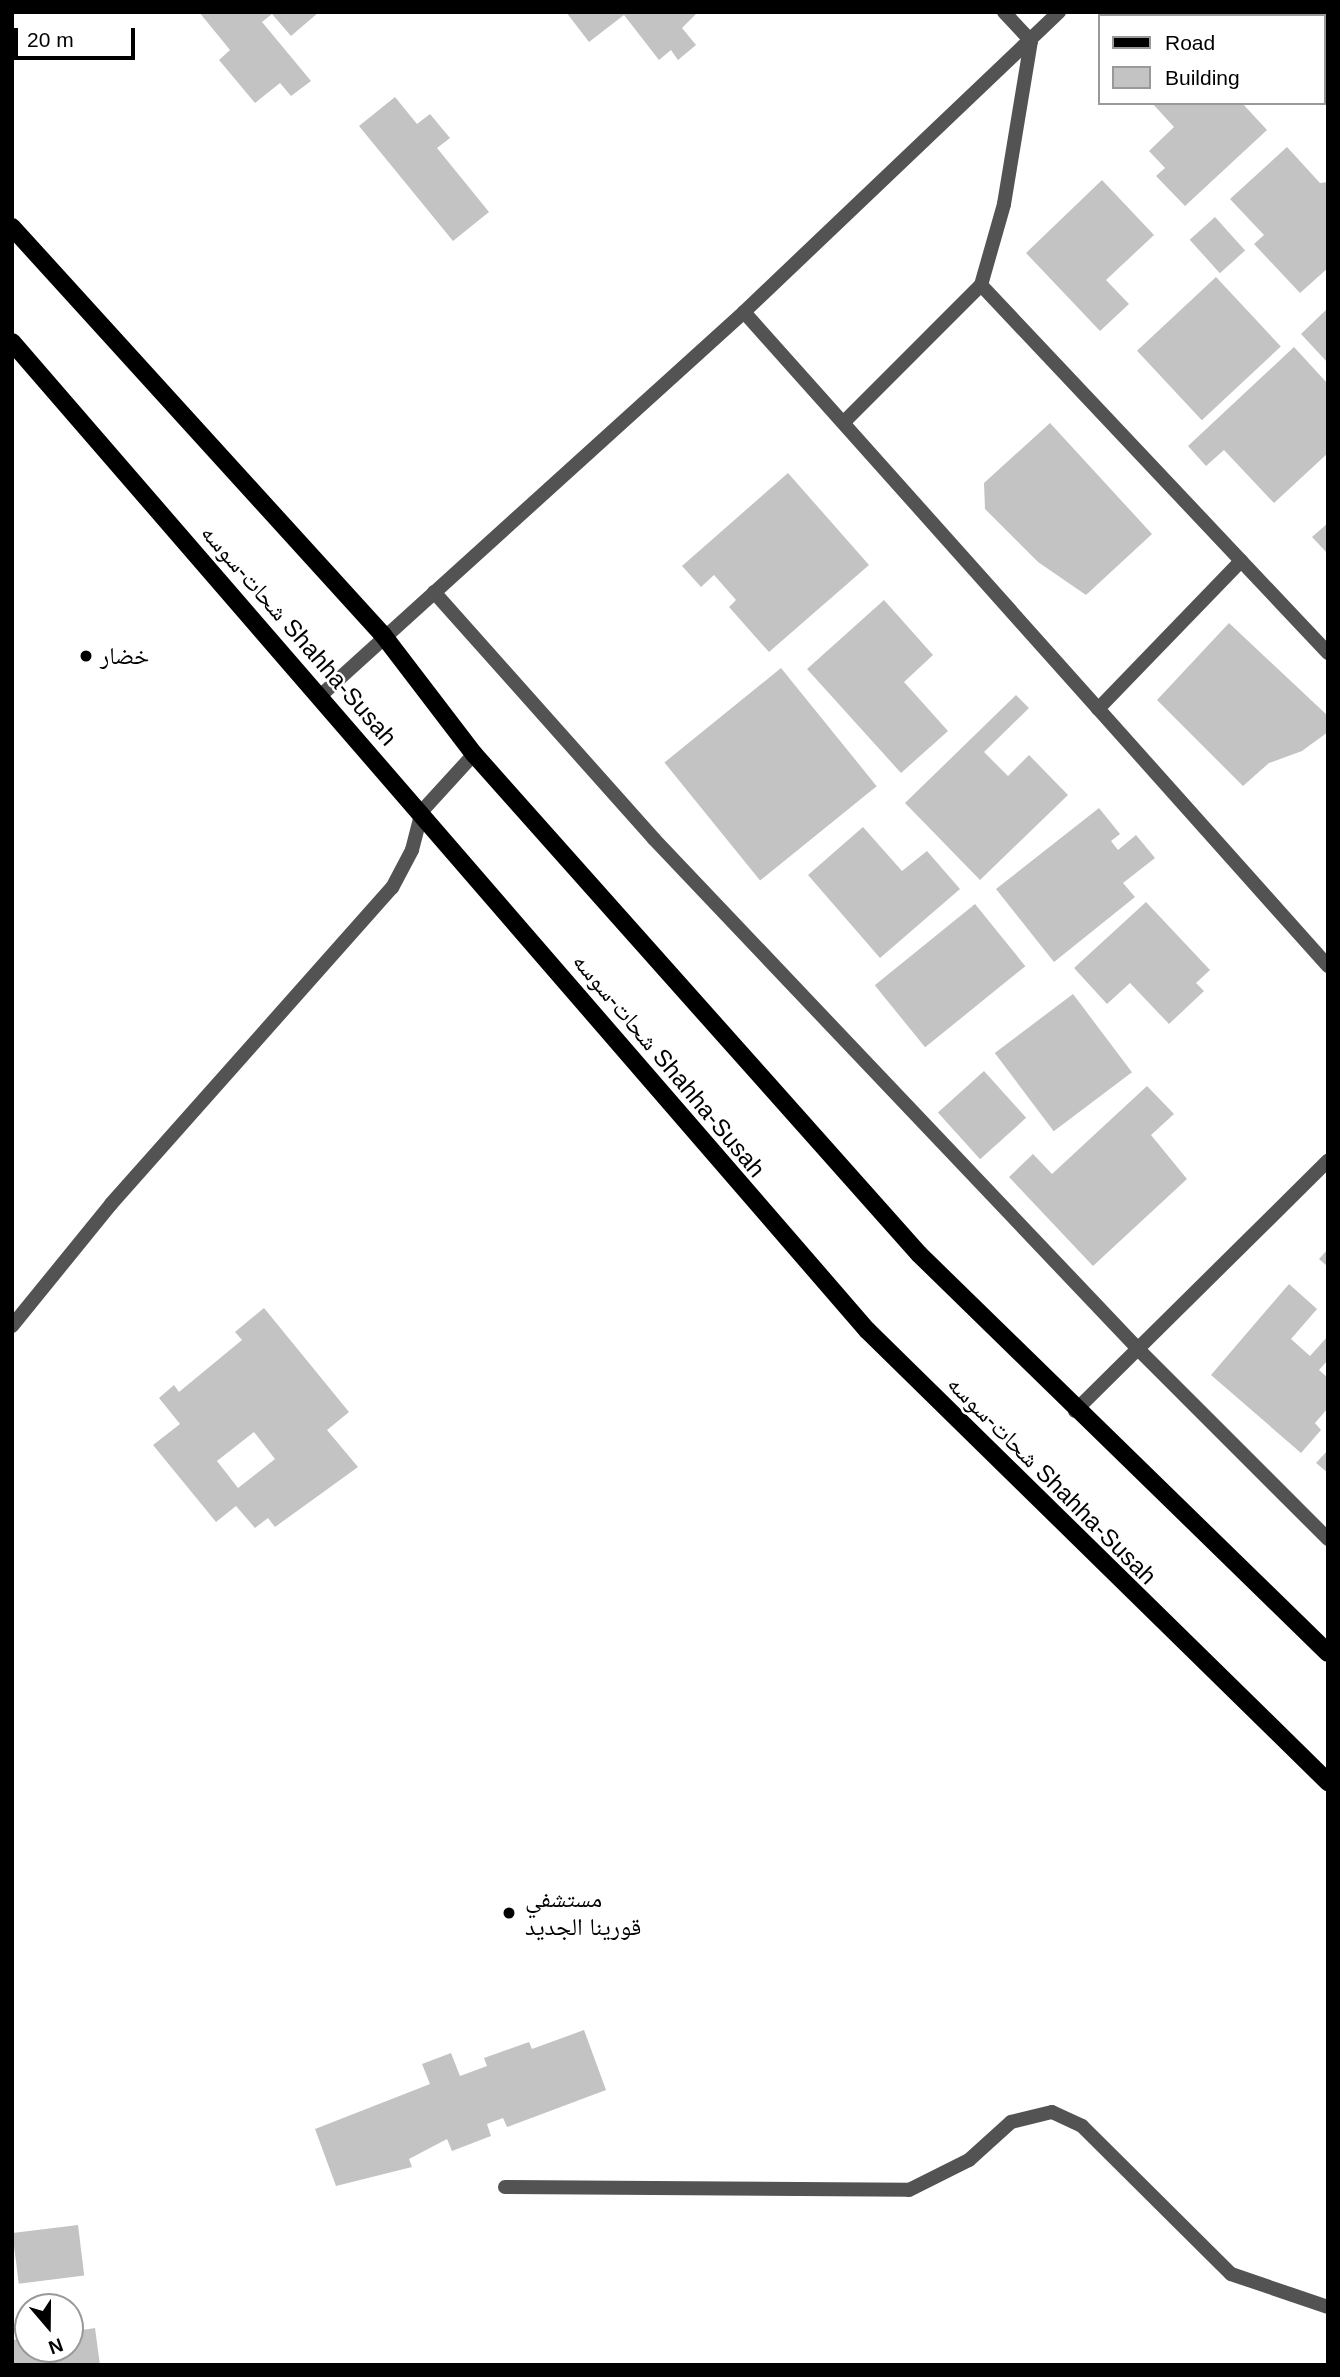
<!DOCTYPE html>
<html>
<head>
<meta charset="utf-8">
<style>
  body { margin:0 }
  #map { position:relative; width:1340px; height:2377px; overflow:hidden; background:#fff; font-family:Helvetica,"Noto Naskh Arabic",sans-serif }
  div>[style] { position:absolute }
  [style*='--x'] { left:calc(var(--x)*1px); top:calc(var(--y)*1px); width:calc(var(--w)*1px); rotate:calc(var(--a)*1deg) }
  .building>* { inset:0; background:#c3c3c3; transform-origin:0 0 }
  .service>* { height:14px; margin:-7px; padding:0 7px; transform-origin:7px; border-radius:7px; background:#535353 }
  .minor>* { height:14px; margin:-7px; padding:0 7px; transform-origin:7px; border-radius:7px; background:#535353 }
  .tertiary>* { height:14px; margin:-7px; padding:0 7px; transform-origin:7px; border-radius:7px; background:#535353 }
  .primary>* { height:18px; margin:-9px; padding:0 9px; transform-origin:9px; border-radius:9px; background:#000 }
  .dots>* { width:19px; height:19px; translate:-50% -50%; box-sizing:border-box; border:4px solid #fff; border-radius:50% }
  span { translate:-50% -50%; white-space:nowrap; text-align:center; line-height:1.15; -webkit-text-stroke:5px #fff; paint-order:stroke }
  .street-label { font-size:24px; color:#000 }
  .poi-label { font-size:24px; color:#000 }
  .left { translate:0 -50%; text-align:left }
  .frame { position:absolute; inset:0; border:14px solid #000; pointer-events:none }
  .legend { position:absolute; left:1098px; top:14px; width:228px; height:91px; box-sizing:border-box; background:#fff; border:2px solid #999; margin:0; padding:9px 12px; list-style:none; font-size:21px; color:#000 }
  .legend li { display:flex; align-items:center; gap:14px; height:35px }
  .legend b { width:35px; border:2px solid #999 }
  .north { position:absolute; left:14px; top:2293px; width:70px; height:70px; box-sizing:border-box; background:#fff; border:2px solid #999; border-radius:50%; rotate:160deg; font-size:19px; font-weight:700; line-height:28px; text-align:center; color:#000 }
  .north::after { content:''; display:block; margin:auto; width:24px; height:32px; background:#000; clip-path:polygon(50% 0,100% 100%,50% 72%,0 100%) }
  .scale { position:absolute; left:14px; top:28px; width:121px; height:32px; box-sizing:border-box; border:4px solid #000; border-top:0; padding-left:9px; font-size:21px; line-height:24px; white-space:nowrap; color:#000; -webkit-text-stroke:5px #fff; paint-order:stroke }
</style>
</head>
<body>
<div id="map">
  <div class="building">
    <i style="clip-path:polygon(199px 12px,319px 12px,291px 36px,272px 14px,262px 22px,311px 81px,291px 96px,280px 83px,255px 103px,219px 60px,230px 50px)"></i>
    <i style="clip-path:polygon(566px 12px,698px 12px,682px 28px,696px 45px,678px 60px,671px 50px,659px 60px,624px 15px,589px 42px)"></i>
    <i style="clip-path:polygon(395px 97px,417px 124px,430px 114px,450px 138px,437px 148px,489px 212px,453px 241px,359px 126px)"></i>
    <i style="clip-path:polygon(1152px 103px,1242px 103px,1267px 130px,1185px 206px,1156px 176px,1165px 168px,1149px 151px,1174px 127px)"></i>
    <i style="clip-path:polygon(1287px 147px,1320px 183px,1328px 182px,1328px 268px,1300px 293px,1254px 244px,1264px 235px,1230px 199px)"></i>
    <i style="clip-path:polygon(1102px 180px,1154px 235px,1106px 280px,1129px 304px,1100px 331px,1026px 253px)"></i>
    <i style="left:1215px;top:217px;width:45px;height:34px;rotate:48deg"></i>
    <i style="left:1216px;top:277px;width:95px;height:108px;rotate:47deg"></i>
    <i style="clip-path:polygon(1328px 308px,1328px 363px,1301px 334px)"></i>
    <i style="clip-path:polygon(1294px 347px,1328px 384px,1328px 453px,1274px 503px,1224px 450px,1206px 466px,1188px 446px)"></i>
    <i style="clip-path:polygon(1050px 423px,1152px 534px,1086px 595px,1038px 562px,985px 509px,984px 483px)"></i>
    <i style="clip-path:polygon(788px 473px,869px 565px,769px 652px,729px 607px,736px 600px,714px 575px,701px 587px,682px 566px)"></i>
    <i style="clip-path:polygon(1328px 523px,1328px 554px,1312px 537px)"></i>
    <i style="clip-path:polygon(884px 600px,933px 655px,904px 682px,948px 731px,901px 773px,807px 669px)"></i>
    <i style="clip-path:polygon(1229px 623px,1328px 716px,1328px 732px,1302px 751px,1269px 763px,1243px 786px,1157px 700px)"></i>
    <i style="left:781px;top:668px;width:152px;height:150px;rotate:51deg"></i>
    <i style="clip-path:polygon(1016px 695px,1029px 708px,984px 752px,1008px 776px,1029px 755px,1068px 795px,980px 880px,905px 803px)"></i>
    <i style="clip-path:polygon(1099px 808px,1120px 834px,1111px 841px,1118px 850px,1136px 835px,1155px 858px,1123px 883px,1135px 897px,1054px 962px,996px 889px)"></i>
    <i style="clip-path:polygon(863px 827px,902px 871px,927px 851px,960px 889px,880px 958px,808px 875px)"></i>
    <i style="clip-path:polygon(1146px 902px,1210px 970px,1196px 983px,1204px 991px,1169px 1024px,1130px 983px,1107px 1004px,1074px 968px)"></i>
    <i style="left:975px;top:904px;width:80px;height:129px;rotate:51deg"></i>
    <i style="left:1073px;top:994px;width:98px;height:98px;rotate:53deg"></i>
    <i style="left:984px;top:1071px;width:63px;height:62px;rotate:48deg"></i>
    <i style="clip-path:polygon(1147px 1086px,1174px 1114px,1151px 1135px,1187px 1179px,1093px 1266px,1009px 1177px,1033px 1154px,1052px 1174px)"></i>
    <i style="clip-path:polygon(1328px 1249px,1328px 1267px,1319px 1259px)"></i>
    <i style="clip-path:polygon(1289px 1284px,1317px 1309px,1291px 1339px,1310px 1356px,1328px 1336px,1328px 1360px,1319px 1370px,1328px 1378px,1328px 1408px,1315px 1423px,1321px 1430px,1301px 1453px,1211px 1375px)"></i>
    <i style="clip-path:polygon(evenodd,264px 1308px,349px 1412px,327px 1430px,358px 1467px,275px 1527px,268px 1518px,255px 1528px,236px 1506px,216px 1522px,153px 1445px,180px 1424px,159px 1398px,174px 1385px,179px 1392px,242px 1340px,235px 1332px,264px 1308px,254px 1432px,275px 1459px,238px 1488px,217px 1461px,254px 1432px)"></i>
    <i style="clip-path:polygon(1328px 1450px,1328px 1473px,1316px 1463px)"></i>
    <i style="clip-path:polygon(584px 2030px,606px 2090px,507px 2127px,503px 2118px,487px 2124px,491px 2136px,452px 2151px,447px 2139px,409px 2159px,412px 2167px,336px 2186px,315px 2129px,430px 2084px,422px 2064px,451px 2053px,460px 2076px,487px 2066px,484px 2058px,529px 2042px,532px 2049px)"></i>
    <i style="left:78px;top:2225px;width:51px;height:66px;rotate:83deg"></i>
    <i style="clip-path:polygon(95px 2328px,100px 2365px,12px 2365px,12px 2340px,28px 2338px,28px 2349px,70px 2349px,70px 2332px)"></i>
  </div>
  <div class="service">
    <i style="--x:505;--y:2187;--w:404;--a:0.4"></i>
    <i style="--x:909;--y:2190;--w:67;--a:-26.6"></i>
    <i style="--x:969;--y:2160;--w:57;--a:-42.1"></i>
    <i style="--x:1011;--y:2122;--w:42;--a:-13.7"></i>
    <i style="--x:1052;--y:2112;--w:33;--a:25"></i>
    <i style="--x:1082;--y:2126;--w:210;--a:44.8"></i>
    <i style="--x:1231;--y:2274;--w:102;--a:18.8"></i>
  </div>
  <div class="minor">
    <i style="--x:1263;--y:12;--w:5;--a:53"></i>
    <i style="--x:1324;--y:79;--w:6;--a:45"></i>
    <i style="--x:981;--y:285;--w:506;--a:46.68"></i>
    <i style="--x:744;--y:312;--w:877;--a:48.24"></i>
    <i style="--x:844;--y:422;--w:194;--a:-45"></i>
    <i style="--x:981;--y:285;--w:84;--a:-74.1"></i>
    <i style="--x:1004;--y:204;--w:165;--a:-80.6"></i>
    <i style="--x:1031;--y:41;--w:40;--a:-133"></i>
    <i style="--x:434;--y:592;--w:331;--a:48.3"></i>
    <i style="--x:654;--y:839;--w:706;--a:46.49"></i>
    <i style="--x:1140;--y:1351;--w:266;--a:45"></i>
    <i style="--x:1098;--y:709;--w:206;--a:-46"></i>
    <i style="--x:12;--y:1326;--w:157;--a:-50.9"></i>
    <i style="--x:111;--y:1204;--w:423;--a:-48.4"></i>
    <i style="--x:392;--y:888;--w:43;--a:-62.2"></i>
    <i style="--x:412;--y:850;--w:40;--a:-75.6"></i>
    <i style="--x:422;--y:811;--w:77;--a:-47.6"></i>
    <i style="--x:1075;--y:1411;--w:356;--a:-44.7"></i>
  </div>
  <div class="tertiary">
    <i style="--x:319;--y:697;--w:573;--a:-42.17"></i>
    <i style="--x:744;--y:312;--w:435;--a:-43.6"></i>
  </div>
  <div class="primary">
    <i style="--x:12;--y:227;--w:551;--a:47.72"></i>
    <i style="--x:383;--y:635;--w:150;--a:52.6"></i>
    <i style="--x:474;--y:754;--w:669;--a:48.33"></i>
    <i style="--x:919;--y:1254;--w:571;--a:44.29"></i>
    <i style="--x:12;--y:342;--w:1307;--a:49.13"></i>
    <i style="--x:867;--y:1330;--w:646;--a:44.44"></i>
  </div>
  <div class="dots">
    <i style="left:86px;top:656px;background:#000"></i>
    <i style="left:509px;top:1913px;background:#000"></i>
  </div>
  <div class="street-label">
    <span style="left:299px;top:635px;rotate:49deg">شحات-سوسه Shahha-Susah</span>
    <span style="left:669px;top:1065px;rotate:50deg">شحات-سوسه Shahha-Susah</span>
    <span style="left:1052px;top:1480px;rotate:45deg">شحات-سوسه Shahha-Susah</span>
  </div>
  <div class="poi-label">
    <span class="left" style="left:100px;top:656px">خضار</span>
    <span class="left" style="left:525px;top:1913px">مستشفي<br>قورينا الجديد</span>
  </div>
  <div class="frame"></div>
  <ul class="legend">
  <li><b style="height:9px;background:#000"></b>Road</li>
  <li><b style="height:19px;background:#c3c3c3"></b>Building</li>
  </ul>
  <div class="north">N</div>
  <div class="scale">20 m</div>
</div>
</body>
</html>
